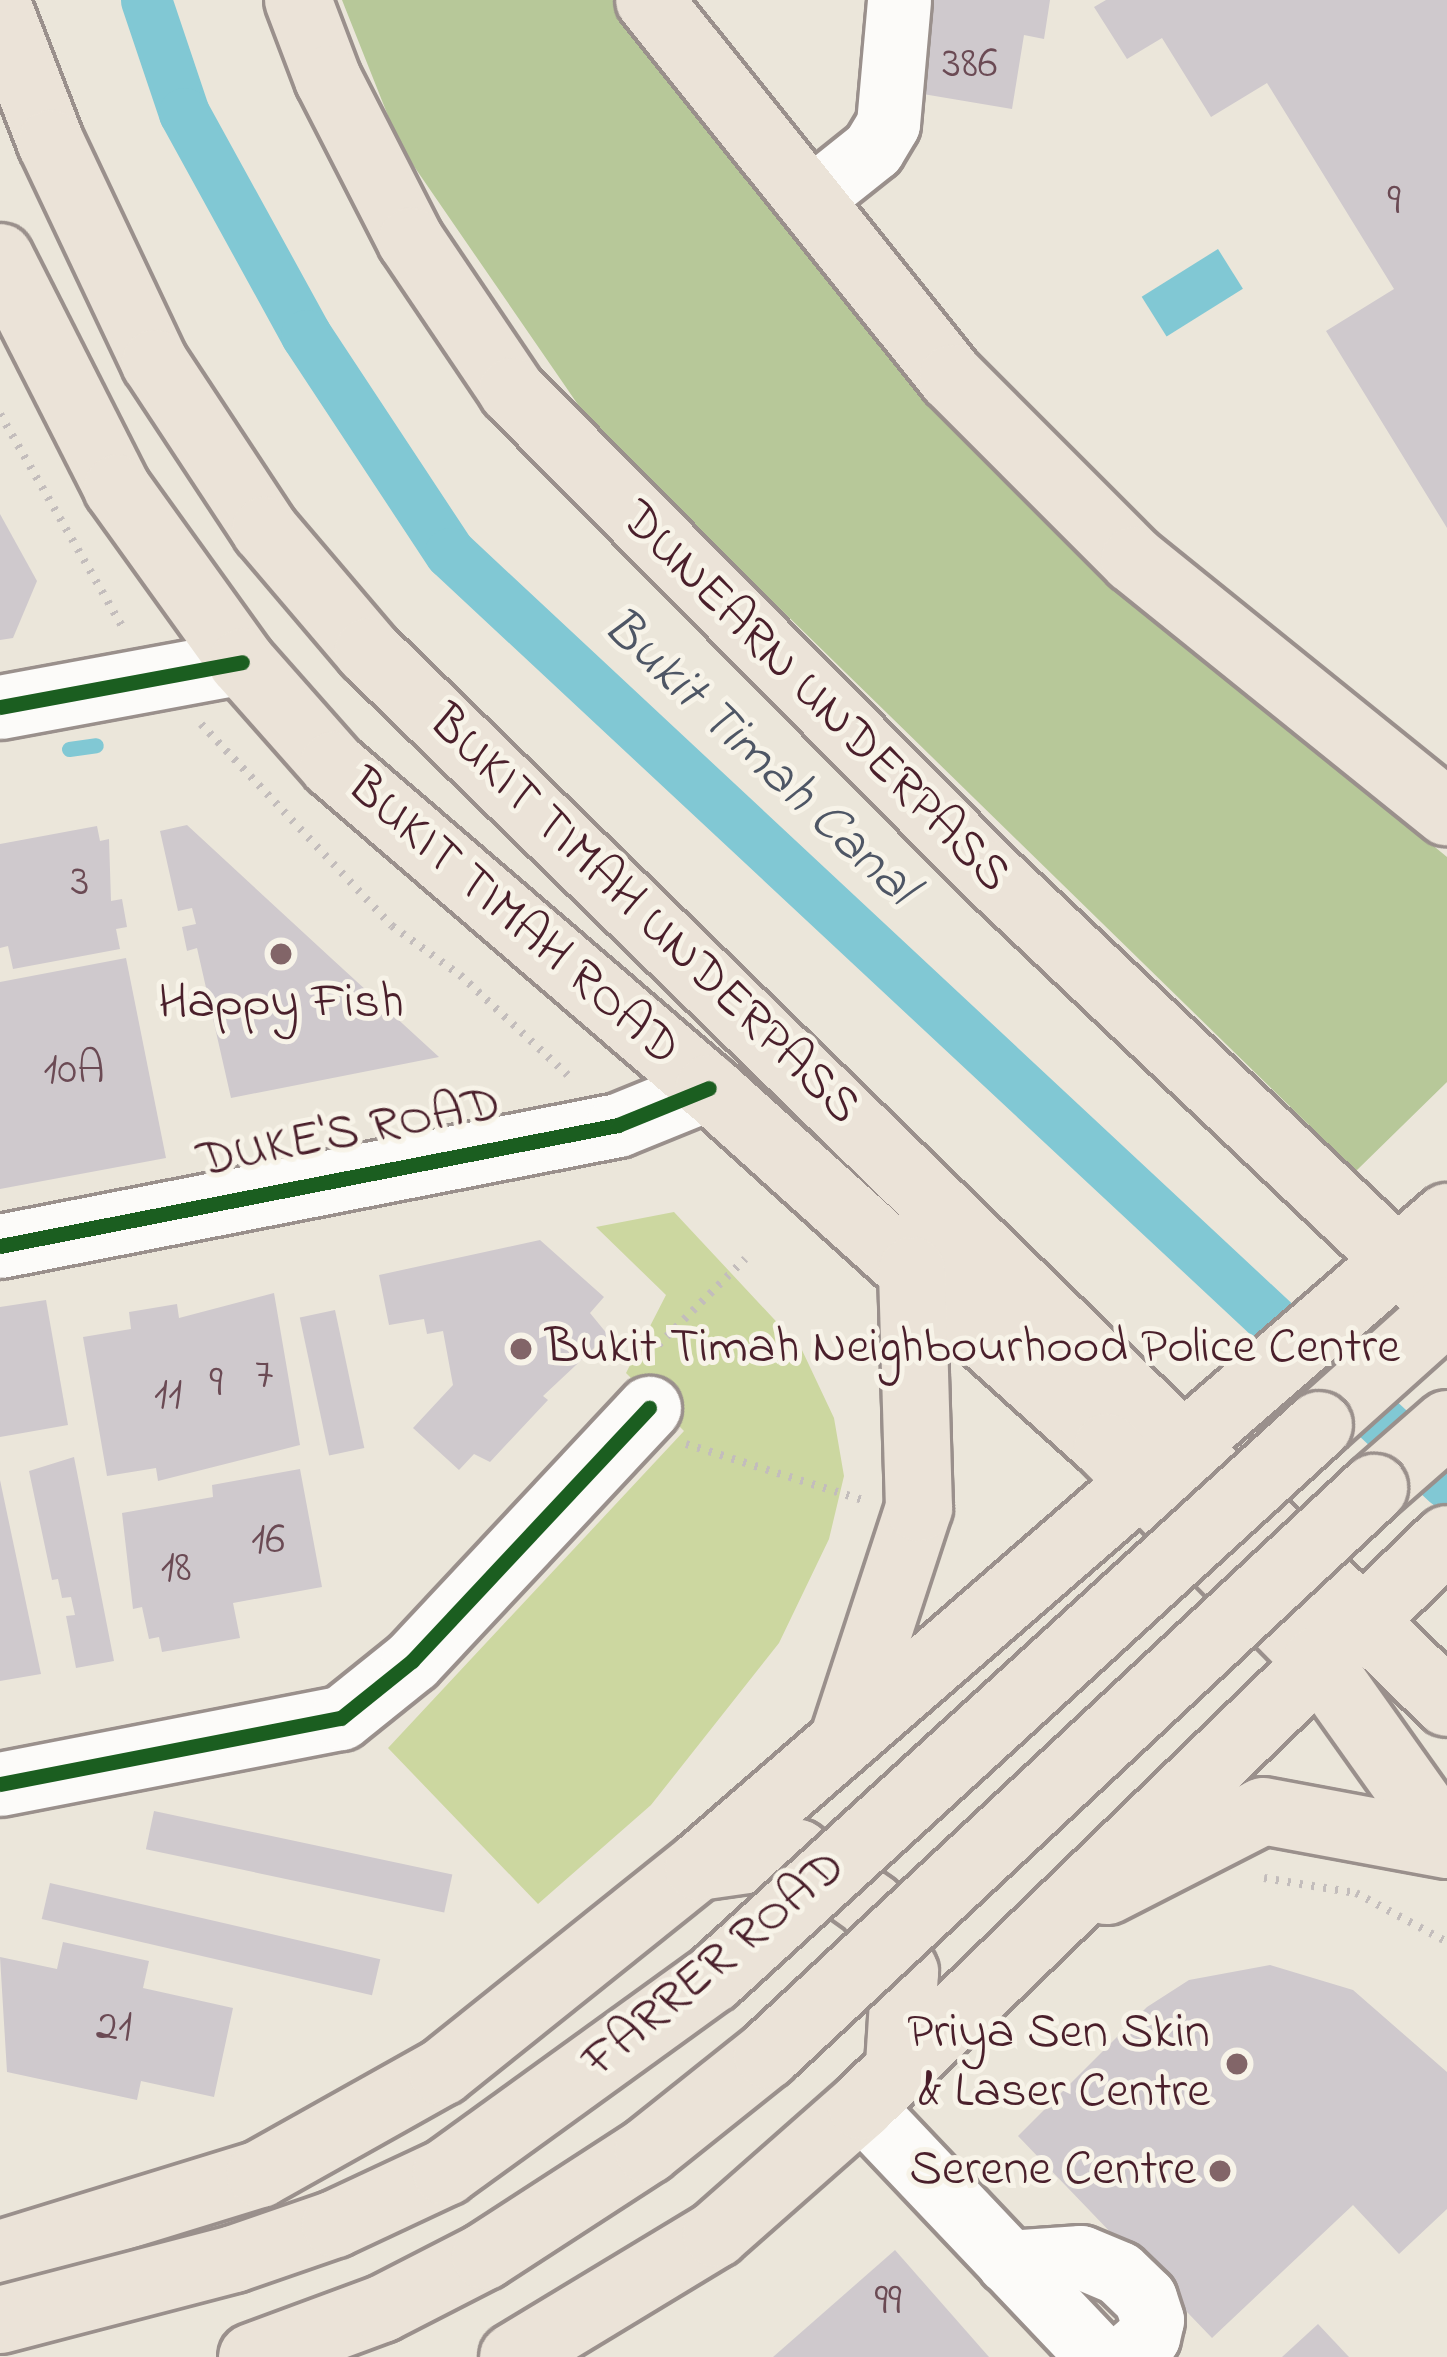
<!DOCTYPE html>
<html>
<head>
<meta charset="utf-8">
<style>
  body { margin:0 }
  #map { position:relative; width:1447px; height:2357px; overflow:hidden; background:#ebe6da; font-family:"Indie Flower",sans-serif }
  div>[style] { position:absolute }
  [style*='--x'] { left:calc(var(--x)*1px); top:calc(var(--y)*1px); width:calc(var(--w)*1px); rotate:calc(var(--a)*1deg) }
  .green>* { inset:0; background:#ccd7a0 }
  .forest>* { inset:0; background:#b7c899 }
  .water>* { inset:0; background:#81c8d4; transform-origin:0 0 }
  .stream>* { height:15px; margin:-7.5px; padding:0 7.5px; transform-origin:7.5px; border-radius:7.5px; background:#81c8d4 }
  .canal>* { height:51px; margin:-25.5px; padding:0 25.5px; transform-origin:25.5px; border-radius:25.5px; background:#81c8d4 }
  .building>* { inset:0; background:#cfc9cd; transform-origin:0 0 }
  .path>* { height:8px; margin-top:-4px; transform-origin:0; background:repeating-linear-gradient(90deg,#c3bdbc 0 3px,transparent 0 12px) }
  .roads { filter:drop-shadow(3px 0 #9a908c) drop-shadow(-3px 0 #9a908c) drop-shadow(0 3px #9a908c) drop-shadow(0 -3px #9a908c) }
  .minor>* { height:63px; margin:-31.5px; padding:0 31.5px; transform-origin:31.5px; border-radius:31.5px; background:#fcfbf9 }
  .highway>* { height:66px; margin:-33px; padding:0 33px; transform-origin:33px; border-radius:33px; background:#ebe3d8 }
  .bridges { filter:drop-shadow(3px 0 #9a908c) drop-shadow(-3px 0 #9a908c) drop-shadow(0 3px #9a908c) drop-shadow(0 -3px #9a908c) }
  .highway-bridge>* { height:66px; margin:-33px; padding:0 33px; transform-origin:33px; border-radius:33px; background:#ebe3d8 }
  .cycleway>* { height:15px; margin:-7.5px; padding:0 7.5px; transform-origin:7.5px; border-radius:7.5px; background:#1b5e20 }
  .dots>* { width:33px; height:33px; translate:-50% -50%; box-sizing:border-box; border:6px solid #f7f3e8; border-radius:50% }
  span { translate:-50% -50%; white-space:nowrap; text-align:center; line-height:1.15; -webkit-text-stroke:10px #f7f3e8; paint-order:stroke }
  .number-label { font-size:45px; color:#6b4a54 }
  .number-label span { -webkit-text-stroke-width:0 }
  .street-label { font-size:51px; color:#4a1f2b }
  .poi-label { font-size:51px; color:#4a1f2b }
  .left { translate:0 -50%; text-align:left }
  .right { translate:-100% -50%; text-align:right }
  .water-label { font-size:54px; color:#4e5665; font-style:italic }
</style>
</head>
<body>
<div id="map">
  <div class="green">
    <i style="clip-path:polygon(674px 1212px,801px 1348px,834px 1418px,844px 1476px,829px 1539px,779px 1643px,651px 1805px,538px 1904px,388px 1748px,684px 1431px,626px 1373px,666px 1295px,596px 1227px)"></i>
  </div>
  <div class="forest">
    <i style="clip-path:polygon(342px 0,614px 0,936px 401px,1119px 587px,1447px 857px,1447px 1082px,1356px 1171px,592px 425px,400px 146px)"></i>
  </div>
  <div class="water">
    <i style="left:1218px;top:249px;width:47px;height:90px;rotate:58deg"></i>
  </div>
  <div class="stream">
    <i style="--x:69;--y:749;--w:27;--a:-8"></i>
  </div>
  <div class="canal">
    <i style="--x:146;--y:0;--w:119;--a:71.4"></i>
    <i style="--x:184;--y:113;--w:253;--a:61.2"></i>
    <i style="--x:306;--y:335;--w:261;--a:56.6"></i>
    <i style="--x:450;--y:553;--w:1363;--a:43.01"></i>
  </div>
  <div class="building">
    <i style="clip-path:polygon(933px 0,1050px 0,1044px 39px,1024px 35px,1012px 109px,917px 93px)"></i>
    <i style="clip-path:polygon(1106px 0,1447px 0,1447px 528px,1326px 331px,1394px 289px,1267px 83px,1211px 117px,1162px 38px,1127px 59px,1094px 7px)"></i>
    <i style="clip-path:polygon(0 514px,37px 581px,13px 638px,0 640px)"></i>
    <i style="clip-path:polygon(187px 825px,331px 958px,439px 1057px,231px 1098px,197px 948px,187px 951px,182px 927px,196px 924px,192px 908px,178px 911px,160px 831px)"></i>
    <i style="clip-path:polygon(97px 826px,100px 841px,109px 839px,111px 901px,122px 899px,127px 927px,116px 929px,120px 949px,13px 969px,8px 946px,0 948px,0 844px)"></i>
    <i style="clip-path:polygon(126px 958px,166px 1158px,0 1189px,0 982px)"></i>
    <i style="clip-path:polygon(540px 1240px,604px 1297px,590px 1313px,608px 1335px,543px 1396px,548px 1400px,490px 1462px,474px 1454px,459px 1470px,413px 1428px,453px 1385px,443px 1331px,427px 1334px,424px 1319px,389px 1325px,379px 1275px)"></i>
    <i style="clip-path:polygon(274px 1293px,300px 1445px,158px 1481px,156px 1468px,107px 1476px,83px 1337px,131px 1329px,129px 1312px,177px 1304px,179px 1318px)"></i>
    <i style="clip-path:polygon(46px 1300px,68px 1425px,0 1437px,0 1307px)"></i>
    <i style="left:335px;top:1310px;width:141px;height:36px;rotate:78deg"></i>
    <i style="clip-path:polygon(74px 1457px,114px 1661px,76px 1668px,66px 1616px,75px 1615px,71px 1597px,62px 1598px,58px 1579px,52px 1580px,29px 1471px)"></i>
    <i style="clip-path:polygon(300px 1469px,322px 1587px,233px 1603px,240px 1638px,162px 1652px,159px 1637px,149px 1639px,142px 1607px,133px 1609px,122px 1513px,213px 1497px,212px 1485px)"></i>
    <i style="clip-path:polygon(0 1480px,41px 1674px,0 1681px)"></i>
    <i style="left:154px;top:1811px;width:305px;height:39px;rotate:12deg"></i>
    <i style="left:50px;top:1883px;width:339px;height:37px;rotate:13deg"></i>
    <i style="clip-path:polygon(63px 1942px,149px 1961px,143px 1988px,233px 2008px,214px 2097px,141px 2081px,137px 2100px,7px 2072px,0 1957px,57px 1969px)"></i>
    <i style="clip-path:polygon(1270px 1965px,1353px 1990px,1447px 2072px,1447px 2209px,1399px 2254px,1353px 2205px,1212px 2338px,1018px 2136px,1147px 2007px,1189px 1980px)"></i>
    <i style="clip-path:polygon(895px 2250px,989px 2357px,773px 2357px)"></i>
    <i style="clip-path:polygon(1318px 2324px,1349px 2357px,1282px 2357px)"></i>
  </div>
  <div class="path">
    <i style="--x:0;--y:414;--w:250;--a:60.1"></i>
    <i style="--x:201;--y:724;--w:278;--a:46.6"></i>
    <i style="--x:392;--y:926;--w:84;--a:35.8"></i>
    <i style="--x:460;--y:975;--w:151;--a:42.9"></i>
    <i style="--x:650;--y:1353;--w:134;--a:-44.7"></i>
    <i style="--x:686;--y:1444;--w:189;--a:17.6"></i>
    <i style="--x:1264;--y:1878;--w:93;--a:9.3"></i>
    <i style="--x:1356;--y:1893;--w:103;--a:28.3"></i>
  </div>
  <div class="roads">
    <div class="minor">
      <i style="--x:809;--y:200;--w:82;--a:-38.6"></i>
      <i style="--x:873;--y:149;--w:29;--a:-59"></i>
      <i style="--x:888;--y:124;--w:124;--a:-84.9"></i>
      <i style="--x:0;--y:707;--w:246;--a:-10.5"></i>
      <i style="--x:0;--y:1246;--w:630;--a:-11.08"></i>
      <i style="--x:618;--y:1125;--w:98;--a:-22.1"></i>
      <i style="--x:0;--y:1784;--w:347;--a:-11"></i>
      <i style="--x:341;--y:1718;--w:91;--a:-38.8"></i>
      <i style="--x:412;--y:1661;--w:347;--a:-46.9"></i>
      <i style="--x:861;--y:2106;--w:346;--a:46.5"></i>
      <i style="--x:1008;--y:2262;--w:73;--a:-3.9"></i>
      <i style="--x:1081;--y:2257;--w:41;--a:22.8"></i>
      <i style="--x:1119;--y:2273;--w:36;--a:44"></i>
      <i style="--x:1145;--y:2298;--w:23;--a:72"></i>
      <i style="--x:1152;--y:2320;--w:17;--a:103"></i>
      <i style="--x:1148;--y:2337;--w:30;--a:139"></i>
    </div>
    <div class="highway">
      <i style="--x:298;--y:0;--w:85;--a:69.2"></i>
      <i style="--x:328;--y:79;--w:182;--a:62.9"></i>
      <i style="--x:411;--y:241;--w:181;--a:56"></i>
      <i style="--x:512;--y:391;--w:680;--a:45.3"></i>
      <i style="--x:990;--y:874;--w:630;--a:43.46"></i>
      <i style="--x:649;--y:0;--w:484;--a:51.3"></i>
      <i style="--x:952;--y:378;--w:257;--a:45"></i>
      <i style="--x:1134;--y:560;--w:402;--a:38.9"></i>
      <i style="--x:0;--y:11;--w:142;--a:68.9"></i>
      <i style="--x:51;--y:143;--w:243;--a:64.7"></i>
      <i style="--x:155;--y:363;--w:200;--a:56.6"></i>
      <i style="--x:265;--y:530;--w:159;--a:49.6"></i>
      <i style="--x:368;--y:651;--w:1507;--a:44.27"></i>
      <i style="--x:0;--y:257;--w:259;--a:63.1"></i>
      <i style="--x:117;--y:488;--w:214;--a:54.3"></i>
      <i style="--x:242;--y:662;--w:137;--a:48.5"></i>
      <i style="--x:333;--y:765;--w:496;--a:40.7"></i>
      <i style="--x:709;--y:1088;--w:536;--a:42.05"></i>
      <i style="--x:1107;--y:1447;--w:299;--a:45.4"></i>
      <i style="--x:1317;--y:1660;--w:224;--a:54.6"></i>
      <i style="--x:1319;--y:1425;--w:172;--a:-41.9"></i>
      <i style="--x:1374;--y:1488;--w:97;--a:-41.2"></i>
      <i style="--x:845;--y:1734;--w:238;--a:-71.9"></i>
      <i style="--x:919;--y:1508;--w:238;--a:-91.7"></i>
      <i style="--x:698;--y:1867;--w:101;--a:-8"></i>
      <i style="--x:798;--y:1853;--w:91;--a:35.6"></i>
      <i style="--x:872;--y:1906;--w:74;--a:63.4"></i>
      <i style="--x:905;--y:1972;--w:94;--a:93.7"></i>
      <i style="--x:1107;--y:1891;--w:175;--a:-27.1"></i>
      <i style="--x:1263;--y:1811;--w:187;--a:10.5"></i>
      <i style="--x:0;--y:2254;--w:272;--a:-17.1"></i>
      <i style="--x:260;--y:2174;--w:209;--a:-29.3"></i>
      <i style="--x:442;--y:2072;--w:328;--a:-38.7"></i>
      <i style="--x:698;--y:1867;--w:992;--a:-40.95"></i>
      <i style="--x:513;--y:2357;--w:237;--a:-31.2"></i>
      <i style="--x:716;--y:2234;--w:193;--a:-41.4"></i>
      <i style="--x:861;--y:2106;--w:815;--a:-44.06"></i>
    </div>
  </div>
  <div class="bridges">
    <div class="highway-bridge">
      <i style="--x:0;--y:2320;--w:242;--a:-14.6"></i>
      <i style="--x:234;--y:2259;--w:107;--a:-19.1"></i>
      <i style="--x:335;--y:2224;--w:123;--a:-25.1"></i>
      <i style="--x:446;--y:2172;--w:329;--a:-35.9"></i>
      <i style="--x:713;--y:1979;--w:821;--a:-42.43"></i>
      <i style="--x:252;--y:2357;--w:139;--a:-20.3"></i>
      <i style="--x:382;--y:2309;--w:116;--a:-27.2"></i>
      <i style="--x:485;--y:2256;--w:194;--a:-33"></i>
      <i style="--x:648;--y:2150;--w:152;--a:-38.6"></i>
      <i style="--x:767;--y:2055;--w:831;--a:-43.05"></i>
    </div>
  </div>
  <div class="cycleway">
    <i style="--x:0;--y:707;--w:246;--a:-10.5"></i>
    <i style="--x:0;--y:1246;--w:630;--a:-11.08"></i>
    <i style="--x:618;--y:1125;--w:98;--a:-22.1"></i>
    <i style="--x:0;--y:1784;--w:347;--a:-11"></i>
    <i style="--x:341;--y:1718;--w:91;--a:-38.8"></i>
    <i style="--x:412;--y:1661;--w:347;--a:-46.9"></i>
  </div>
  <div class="dots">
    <i style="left:281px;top:954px;background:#826568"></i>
    <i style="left:521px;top:1349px;background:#826568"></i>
    <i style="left:1237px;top:2064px;background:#826568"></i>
    <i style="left:1220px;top:2171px;background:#826568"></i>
  </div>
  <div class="number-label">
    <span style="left:970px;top:66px">386</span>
    <span style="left:1394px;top:203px">9</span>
    <span style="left:80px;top:884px">3</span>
    <span style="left:74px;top:1072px">10A</span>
    <span style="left:264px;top:1377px">7</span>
    <span style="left:216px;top:1385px">9</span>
    <span style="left:168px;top:1397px">11</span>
    <span style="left:268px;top:1542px">16</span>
    <span style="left:176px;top:1570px">18</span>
    <span style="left:114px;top:2029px">21</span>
    <span style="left:888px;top:2303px">99</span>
  </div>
  <div class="street-label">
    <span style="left:814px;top:698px;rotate:45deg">DUNEARN UNDERPASS</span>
    <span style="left:643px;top:916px;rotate:44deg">BUKIT TIMAH UNDERPASS</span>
    <span style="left:512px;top:919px;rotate:41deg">BUKIT TIMAH ROAD</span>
    <span style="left:349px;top:1134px;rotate:-11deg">DUKE'S ROAD</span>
    <span style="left:715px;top:1965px;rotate:-40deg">FARRER ROAD</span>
  </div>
  <div class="poi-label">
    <span style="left:281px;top:1004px">Happy Fish</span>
    <span class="left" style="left:545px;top:1349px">Bukit Timah Neighbourhood Police Centre</span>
    <span class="right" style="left:1210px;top:2064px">Priya Sen Skin<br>&amp; Laser Centre</span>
    <span class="right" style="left:1196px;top:2171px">Serene Centre</span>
  </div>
  <div class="water-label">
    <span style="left:758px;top:758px;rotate:43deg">Bukit Timah Canal</span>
  </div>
</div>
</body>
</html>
